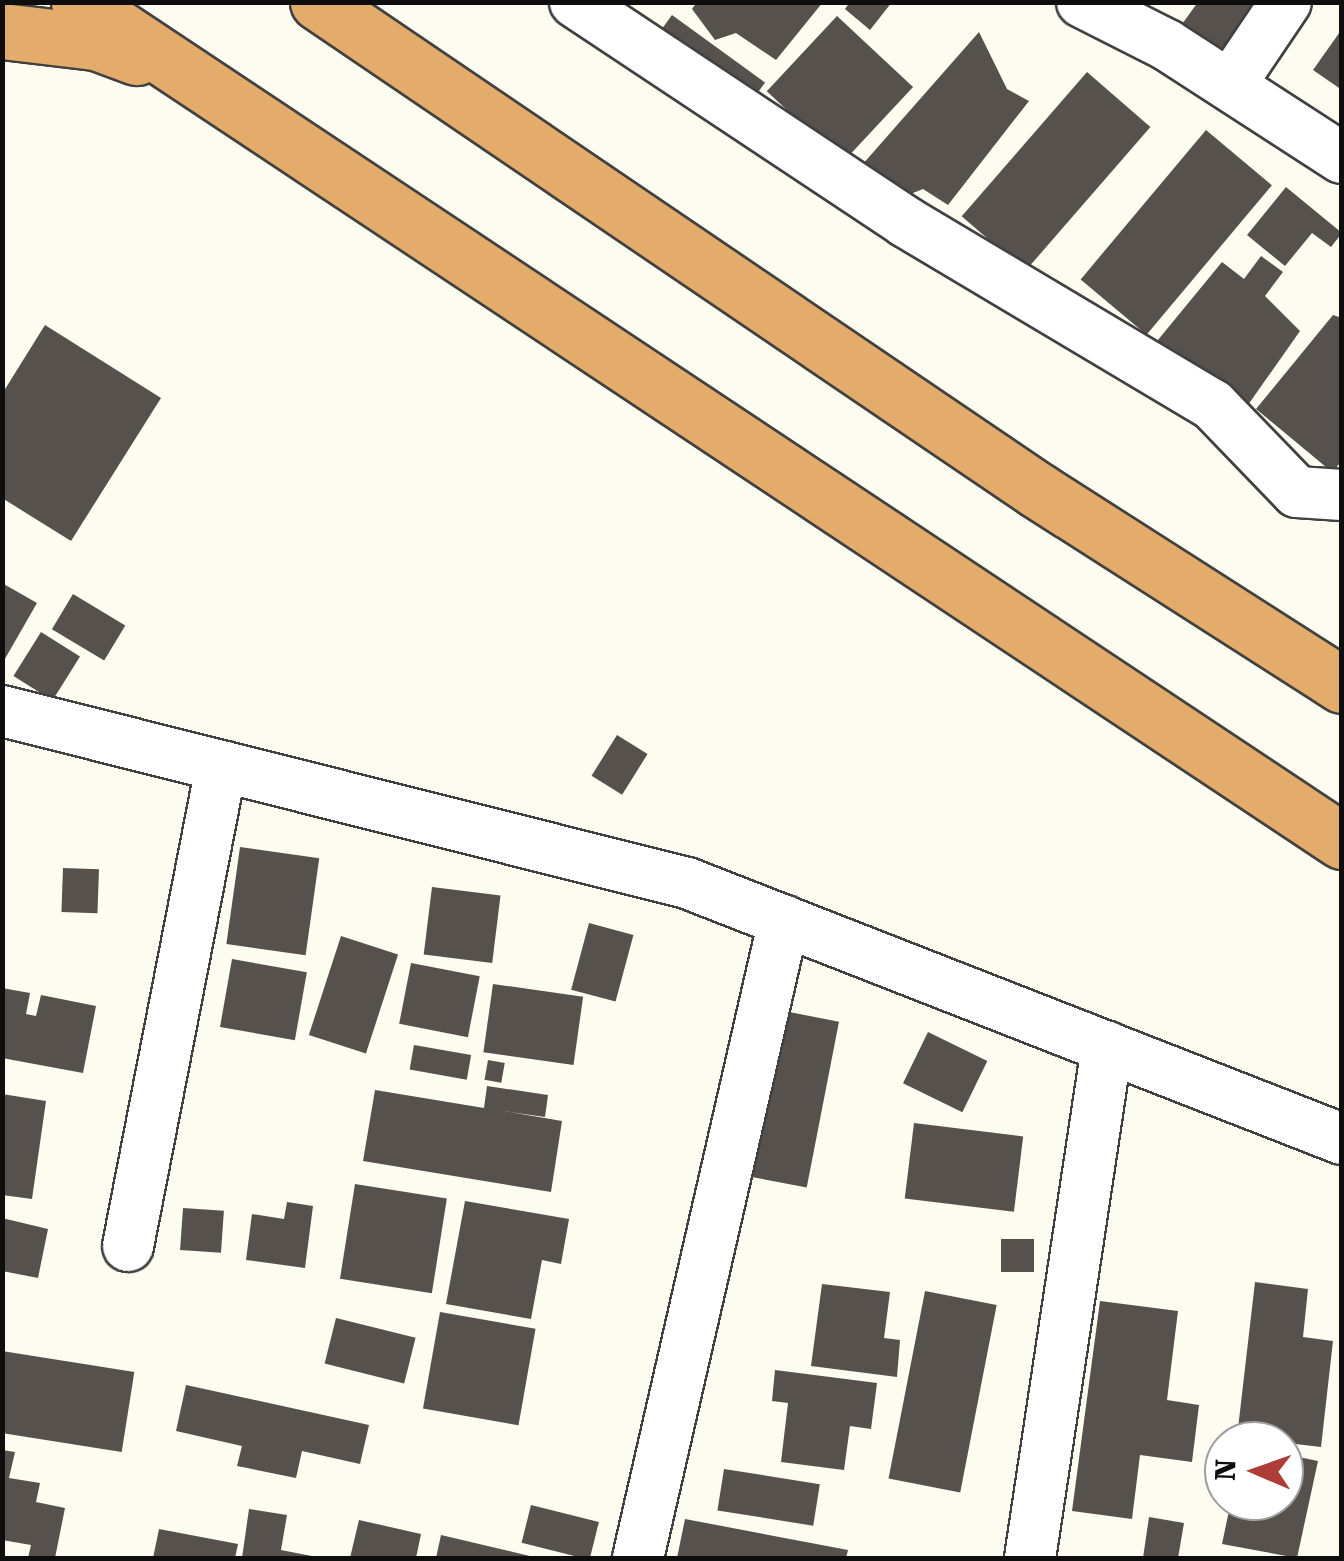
<!DOCTYPE html>
<html>
<head>
<meta charset="utf-8">
<style>
  body { margin:0 }
  #map { position:relative; width:1344px; height:1561px; overflow:hidden; background:#fdfcf1; font-family:"Roboto Serif",serif }
  div>[style] { position:absolute }
  [style*='--x'] { left:calc(var(--x)*1px); top:calc(var(--y)*1px); width:calc(var(--w)*1px); rotate:calc(var(--a)*1deg) }
  .building>* { inset:0; background:#56514c; transform-origin:0 0 }
  .roads { filter:drop-shadow(2px 0 #414141) drop-shadow(-2px 0 #414141) drop-shadow(0 2px #414141) drop-shadow(0 -2px #414141) }
  .street>* { height:50px; margin:-25px; padding:0 25px; transform-origin:25px; border-radius:25px; background:#fff }
  .highway>* { height:55px; margin:-27.5px; padding:0 27.5px; transform-origin:27.5px; border-radius:27.5px; background:#e3ac6a }
  span { translate:-50% -50%; white-space:nowrap; text-align:center; line-height:1.15; -webkit-text-stroke:10px #fff; paint-order:stroke }
  .frame { position:absolute; inset:0; border:5px solid #0e0e0e; pointer-events:none }
  .north { position:absolute; left:1204px; top:1421px; width:100px; height:100px; box-sizing:border-box; background:#fff; border:2px solid #9f9f9f; border-radius:50%; rotate:272deg; font-size:28px; font-weight:700; line-height:40px; text-align:center; color:#0e0e0e }
  .north::after { content:''; display:block; margin:auto; width:35px; height:45px; background:#ae3c37; clip-path:polygon(50% 0,100% 100%,50% 72%,0 100%) }
</style>
</head>
<body>
<div id="map">
  <div class="building">
    <i style="clip-path:polygon(697px 2px,823px 2px,776px 60px,736px 33px,715px 40px,692px 9px)"></i>
    <i style="clip-path:polygon(850px 2px,892px 2px,870px 30px,845px 9px)"></i>
    <i style="clip-path:polygon(1198px 2px,1258px 2px,1229px 64px,1180px 27px)"></i>
    <i style="left:672px;top:15px;width:115px;height:30px;rotate:36deg"></i>
    <i style="left:837px;top:16px;width:104px;height:103px;rotate:43deg"></i>
    <i style="clip-path:polygon(1342px 29px,1342px 90px,1313px 70px)"></i>
    <i style="clip-path:polygon(979px 32px,1007px 89px,1029px 101px,948px 205px,923px 189px,903px 197px,862px 165px)"></i>
    <i style="left:1087px;top:72px;width:84px;height:191px;rotate:41deg"></i>
    <i style="left:1206px;top:130px;width:86px;height:195px;rotate:40deg"></i>
    <i style="clip-path:polygon(1286px 187px,1342px 233px,1331px 247px,1312px 233px,1285px 266px,1247px 235px)"></i>
    <i style="clip-path:polygon(1261px 256px,1283px 272px,1265px 296px,1300px 331px,1243px 412px,1153px 346px,1222px 262px,1244px 279px)"></i>
    <i style="clip-path:polygon(1333px 315px,1342px 318px,1342px 461px,1332px 472px,1256px 409px)"></i>
    <i style="clip-path:polygon(45px 325px,161px 398px,71px 541px,2px 498px,2px 394px)"></i>
    <i style="clip-path:polygon(2px 583px,37px 603px,2px 664px)"></i>
    <i style="left:73px;top:594px;width:61px;height:41px;rotate:31deg"></i>
    <i style="left:41px;top:632px;width:46px;height:52px;rotate:32deg"></i>
    <i style="left:617px;top:735px;width:36px;height:48px;rotate:32deg"></i>
    <i style="left:240px;top:847px;width:80px;height:98px;rotate:8deg"></i>
    <i style="left:63px;top:868px;width:36px;height:44px;rotate:2deg"></i>
    <i style="left:432px;top:887px;width:69px;height:68px;rotate:7deg"></i>
    <i style="left:589px;top:923px;width:46px;height:69px;rotate:15deg"></i>
    <i style="left:341px;top:936px;width:60px;height:104px;rotate:18deg"></i>
    <i style="left:232px;top:959px;width:76px;height:69px;rotate:10deg"></i>
    <i style="left:411px;top:963px;width:70px;height:62px;rotate:11deg"></i>
    <i style="left:493px;top:984px;width:91px;height:69px;rotate:8deg"></i>
    <i style="clip-path:polygon(2px 988px,30px 993px,26px 1014px,36px 1016px,41px 995px,96px 1006px,83px 1073px,2px 1058px)"></i>
    <i style="left:784px;top:1011px;width:56px;height:169px;rotate:11deg"></i>
    <i style="left:928px;top:1032px;width:66px;height:57px;rotate:26deg"></i>
    <i style="left:414px;top:1045px;width:58px;height:25px;rotate:10deg"></i>
    <i style="left:488px;top:1060px;width:17px;height:20px;rotate:10deg"></i>
    <i style="clip-path:polygon(487px 1086px,548px 1095px,545px 1117px,503px 1111px,562px 1121px,551px 1192px,363px 1161px,375px 1090px,484px 1108px)"></i>
    <i style="clip-path:polygon(2px 1094px,46px 1101px,32px 1199px,2px 1195px)"></i>
    <i style="left:914px;top:1123px;width:110px;height:76px;rotate:7deg"></i>
    <i style="left:355px;top:1184px;width:93px;height:96px;rotate:9deg"></i>
    <i style="clip-path:polygon(465px 1201px,569px 1219px,561px 1264px,542px 1260px,531px 1319px,446px 1304px)"></i>
    <i style="clip-path:polygon(287px 1202px,313px 1206px,305px 1268px,246px 1260px,252px 1214px,284px 1219px)"></i>
    <i style="left:183px;top:1208px;width:41px;height:42px;rotate:4deg"></i>
    <i style="clip-path:polygon(2px 1218px,48px 1229px,38px 1278px,2px 1271px)"></i>
    <i style="left:1001px;top:1239px;width:33px;height:33px"></i>
    <i style="clip-path:polygon(1255px 1282px,1308px 1289px,1303px 1337px,1333px 1341px,1321px 1447px,1237px 1437px)"></i>
    <i style="clip-path:polygon(822px 1284px,890px 1292px,884px 1338px,900px 1340px,897px 1377px,811px 1366px)"></i>
    <i style="left:925px;top:1291px;width:73px;height:191px;rotate:11deg"></i>
    <i style="clip-path:polygon(1100px 1301px,1178px 1311px,1167px 1400px,1199px 1405px,1192px 1462px,1140px 1455px,1132px 1519px,1072px 1511px)"></i>
    <i style="left:440px;top:1312px;width:97px;height:98px;rotate:10deg"></i>
    <i style="left:336px;top:1318px;width:82px;height:47px;rotate:14deg"></i>
    <i style="left:2px;top:1351px;width:134px;height:81px;rotate:9deg"></i>
    <i style="clip-path:polygon(775px 1370px,877px 1383px,871px 1429px,850px 1426px,844px 1470px,781px 1462px,788px 1403px,772px 1401px)"></i>
    <i style="clip-path:polygon(186px 1385px,369px 1425px,360px 1464px,302px 1451px,296px 1478px,237px 1466px,242px 1446px,176px 1431px)"></i>
    <i style="clip-path:polygon(2px 1450px,15px 1452px,9px 1478px,40px 1483px,36px 1502px,65px 1508px,55px 1558px,28px 1558px,31px 1545px,2px 1540px)"></i>
    <i style="clip-path:polygon(1284px 1454px,1318px 1461px,1297px 1558px,1222px 1544px,1231px 1501px,1284px 1501px)"></i>
    <i style="left:724px;top:1469px;width:97px;height:42px;rotate:9deg"></i>
    <i style="left:531px;top:1505px;width:70px;height:39px;rotate:14deg"></i>
    <i style="clip-path:polygon(249px 1509px,287px 1515px,281px 1550px,322px 1558px,242px 1558px)"></i>
    <i style="clip-path:polygon(1149px 1517px,1184px 1523px,1178px 1558px,1143px 1558px)"></i>
    <i style="clip-path:polygon(685px 1519px,848px 1550px,846px 1558px,677px 1558px)"></i>
    <i style="clip-path:polygon(359px 1520px,421px 1534px,416px 1558px,350px 1558px)"></i>
    <i style="clip-path:polygon(159px 1529px,238px 1544px,235px 1558px,153px 1558px)"></i>
    <i style="clip-path:polygon(441px 1535px,534px 1557px,533px 1558px,436px 1558px)"></i>
  </div>
  <div class="roads">
    <div class="street">
      <i style="--x:575;--y:2;--w:397;--a:33.6"></i>
      <i style="--x:906;--y:222;--w:357;--a:30.8"></i>
      <i style="--x:1213;--y:405;--w:121;--a:46"></i>
      <i style="--x:1297;--y:492;--w:45;--a:3.8"></i>
      <i style="--x:1082;--y:2;--w:95;--a:26.8"></i>
      <i style="--x:1167;--y:45;--w:208;--a:32.9"></i>
      <i style="--x:1230;--y:85;--w:100;--a:-56"></i>
      <i style="--x:2;--y:711;--w:706;--a:14.1"></i>
      <i style="--x:687;--y:883;--w:703;--a:21.35"></i>
      <i style="--x:128;--y:1246;--w:489;--a:-79"></i>
      <i style="--x:638;--y:1558;--w:654;--a:-77.11"></i>
      <i style="--x:1030;--y:1558;--w:517;--a:-81.43"></i>
    </div>
    <div class="highway">
      <i style="--x:79;--y:2;--w:1516;--a:33.6"></i>
      <i style="--x:318;--y:2;--w:869;--a:34.17"></i>
      <i style="--x:1037;--y:490;--w:362;--a:32.6"></i>
      <i style="--x:2;--y:31;--w:95;--a:6.7"></i>
      <i style="--x:96;--y:42;--w:43;--a:20.6"></i>
    </div>
  </div>
  <div class="frame"></div>
  <div class="north">N</div>
</div>
</body>
</html>
